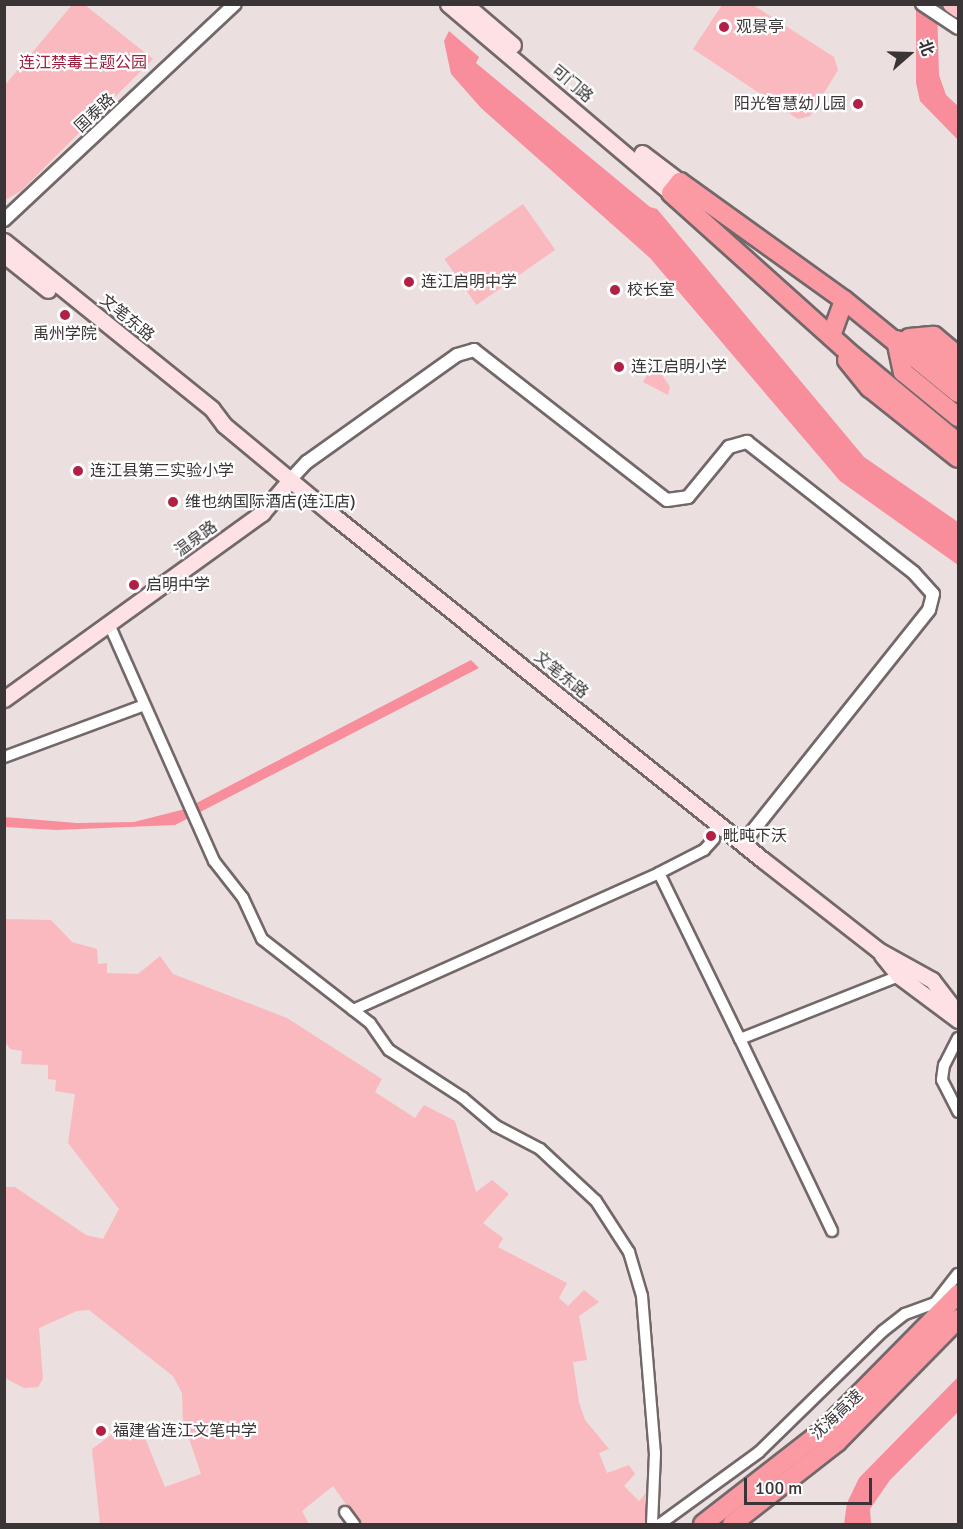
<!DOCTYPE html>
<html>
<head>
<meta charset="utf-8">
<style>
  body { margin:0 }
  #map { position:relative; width:963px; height:1529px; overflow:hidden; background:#ebdfdf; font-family:Signika,"Noto Sans SC",sans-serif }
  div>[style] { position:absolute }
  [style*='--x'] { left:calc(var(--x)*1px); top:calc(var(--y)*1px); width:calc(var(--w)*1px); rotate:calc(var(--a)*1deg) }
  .green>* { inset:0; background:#fab9be; transform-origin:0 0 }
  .water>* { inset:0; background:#f88e9b }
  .roads { filter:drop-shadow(2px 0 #736869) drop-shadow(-2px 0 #736869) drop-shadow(0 2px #736869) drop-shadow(0 -2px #736869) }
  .minor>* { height:10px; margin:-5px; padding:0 5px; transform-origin:5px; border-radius:5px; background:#fff }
  .tertiary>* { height:12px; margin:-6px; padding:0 6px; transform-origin:6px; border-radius:6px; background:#fff }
  .secondary>* { height:15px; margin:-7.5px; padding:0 7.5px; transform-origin:7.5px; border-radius:7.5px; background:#fee1e4 }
  .primary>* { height:16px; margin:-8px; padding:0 8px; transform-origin:8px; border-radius:8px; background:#fdc2c8 }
  .motorway>* { height:18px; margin:-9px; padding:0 9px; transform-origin:9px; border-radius:9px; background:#fc9aa4 }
  .dots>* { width:16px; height:16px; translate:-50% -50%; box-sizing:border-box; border:3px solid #fff; border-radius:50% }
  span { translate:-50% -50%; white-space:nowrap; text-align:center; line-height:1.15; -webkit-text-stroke:4.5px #fff; paint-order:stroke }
  .poi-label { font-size:16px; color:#393435 }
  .left { translate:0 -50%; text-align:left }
  .right { translate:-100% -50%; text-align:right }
  .park-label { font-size:16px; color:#9c203d }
  .street-label { font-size:16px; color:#393435 }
  .frame { position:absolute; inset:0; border:6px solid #393435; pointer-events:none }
  .north { position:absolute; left:879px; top:24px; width:60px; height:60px; -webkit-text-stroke:4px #fff; paint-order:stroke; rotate:70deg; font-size:16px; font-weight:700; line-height:24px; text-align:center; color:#393435 }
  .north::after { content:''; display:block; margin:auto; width:21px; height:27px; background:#393435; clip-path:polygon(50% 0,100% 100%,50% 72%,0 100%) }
  .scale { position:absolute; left:744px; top:1478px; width:128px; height:27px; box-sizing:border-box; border:3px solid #393435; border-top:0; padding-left:8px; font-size:18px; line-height:21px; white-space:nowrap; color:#393435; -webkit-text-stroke:4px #fff; paint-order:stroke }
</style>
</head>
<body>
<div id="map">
  <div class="green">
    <i style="clip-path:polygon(72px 5px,85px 5px,153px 59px,21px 191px,5px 200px,5px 85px)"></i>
    <i style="clip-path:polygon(722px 5px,753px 5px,834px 57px,838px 70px,810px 116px,798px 119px,693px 49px)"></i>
    <i style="left:523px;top:204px;width:56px;height:96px;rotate:55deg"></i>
    <i style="clip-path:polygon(651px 368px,658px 369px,670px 387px,668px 395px,643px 382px)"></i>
    <i style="clip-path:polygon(5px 919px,51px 920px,72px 942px,97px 949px,98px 964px,107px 963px,107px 973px,138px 974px,160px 956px,173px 974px,287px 1018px,382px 1079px,375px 1092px,415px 1118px,424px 1105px,455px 1121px,476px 1192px,492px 1180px,509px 1194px,483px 1223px,503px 1238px,498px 1247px,567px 1283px,559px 1298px,568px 1306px,584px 1290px,599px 1302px,579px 1316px,587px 1360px,573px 1362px,579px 1402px,585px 1420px,609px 1449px,599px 1453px,607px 1473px,629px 1465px,635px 1474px,624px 1486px,639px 1501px,652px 1486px,659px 1515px,664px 1519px,655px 1524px,360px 1524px,333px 1486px,302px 1511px,309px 1524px,100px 1524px,92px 1449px,111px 1435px,145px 1438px,165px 1487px,201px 1474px,183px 1421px,182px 1393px,173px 1376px,89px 1310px,77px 1311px,39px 1328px,43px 1379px,38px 1387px,24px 1388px,5px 1378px,5px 1187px,15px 1187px,86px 1235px,103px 1239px,119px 1209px,68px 1143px,75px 1094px,55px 1091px,56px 1080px,48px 1079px,48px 1065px,21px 1064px,22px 1051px,10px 1049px,5px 1042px)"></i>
  </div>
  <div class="water">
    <i style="clip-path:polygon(916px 5px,937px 5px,939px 75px,946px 95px,958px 106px,958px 140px,920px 101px,916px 83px)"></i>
    <i style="clip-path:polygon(449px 31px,479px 57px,476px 63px,650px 207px,657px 209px,864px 457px,958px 522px,958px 565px,840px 481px,650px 258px,481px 108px,451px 74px,444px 41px)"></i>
    <i style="clip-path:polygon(471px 660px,479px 668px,175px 825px,56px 830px,5px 827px,4px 817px,77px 823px,134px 822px,185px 809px)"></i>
    <i style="clip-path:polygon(958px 1377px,958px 1412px,890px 1480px,870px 1509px,871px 1524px,844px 1524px,847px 1503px,859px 1478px)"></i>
  </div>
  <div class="roads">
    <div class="minor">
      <i style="--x:109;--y:624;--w:259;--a:66.1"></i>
      <i style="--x:214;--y:861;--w:47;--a:51.9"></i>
      <i style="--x:243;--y:898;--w:45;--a:65.1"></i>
      <i style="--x:262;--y:939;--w:137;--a:37.9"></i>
      <i style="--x:370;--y:1023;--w:33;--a:55"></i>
      <i style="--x:389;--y:1050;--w:88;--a:33"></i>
      <i style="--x:463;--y:1098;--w:43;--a:40.3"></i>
      <i style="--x:496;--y:1126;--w:50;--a:27.6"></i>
      <i style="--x:540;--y:1149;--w:76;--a:42.9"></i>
      <i style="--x:596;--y:1201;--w:61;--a:57.1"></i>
      <i style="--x:629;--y:1252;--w:46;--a:73.5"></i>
      <i style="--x:642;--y:1296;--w:158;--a:85.3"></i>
      <i style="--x:655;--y:1453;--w:71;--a:92.4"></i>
      <i style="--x:4;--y:757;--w:147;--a:-20.3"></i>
      <i style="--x:659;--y:873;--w:185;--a:64"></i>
      <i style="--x:353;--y:1010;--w:335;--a:-24.1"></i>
      <i style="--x:659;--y:873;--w:51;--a:-27.1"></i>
      <i style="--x:704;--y:850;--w:15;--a:-48"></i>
      <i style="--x:958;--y:1038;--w:30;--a:117"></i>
      <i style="--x:944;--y:1065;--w:15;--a:98"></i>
      <i style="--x:942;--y:1080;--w:36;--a:63"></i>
      <i style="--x:832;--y:1231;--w:213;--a:-115.6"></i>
      <i style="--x:740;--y:1039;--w:171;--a:-21.6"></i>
      <i style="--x:345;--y:1512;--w:15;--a:53"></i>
      <i style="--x:660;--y:1524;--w:122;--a:-36"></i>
      <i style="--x:759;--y:1452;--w:173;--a:-44.3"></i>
      <i style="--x:883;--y:1331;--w:28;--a:-38"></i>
      <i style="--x:905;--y:1314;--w:32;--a:-20"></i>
      <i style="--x:935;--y:1303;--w:37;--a:-52"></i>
    </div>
    <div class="tertiary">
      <i style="--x:922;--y:4;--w:43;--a:33.7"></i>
      <i style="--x:4;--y:220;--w:316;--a:-43.1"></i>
      <i style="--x:290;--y:480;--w:25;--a:-47"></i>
      <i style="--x:307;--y:462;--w:184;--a:-35.5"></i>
      <i style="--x:457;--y:355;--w:18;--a:-16"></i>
      <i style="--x:474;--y:350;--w:244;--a:37.9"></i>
      <i style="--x:667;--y:500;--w:21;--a:-8"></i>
      <i style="--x:688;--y:497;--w:65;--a:-50.6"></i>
      <i style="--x:729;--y:447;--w:19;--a:-16"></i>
      <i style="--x:747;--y:442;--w:212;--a:38.1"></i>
      <i style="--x:914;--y:573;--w:28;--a:48"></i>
      <i style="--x:933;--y:594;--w:16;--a:104"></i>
      <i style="--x:929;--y:610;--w:298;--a:128.6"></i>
    </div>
    <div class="secondary">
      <i style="--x:448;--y:4;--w:292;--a:40.3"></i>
      <i style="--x:465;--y:4;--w:63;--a:40.5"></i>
      <i style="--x:642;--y:153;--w:48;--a:37.3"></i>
      <i style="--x:4;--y:241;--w:267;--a:38.9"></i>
      <i style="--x:212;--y:409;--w:20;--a:53"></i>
      <i style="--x:224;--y:425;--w:144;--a:39.7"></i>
      <i style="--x:335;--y:517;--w:548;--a:38.71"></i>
      <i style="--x:763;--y:860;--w:146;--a:38"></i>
      <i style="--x:878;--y:950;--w:62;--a:29.1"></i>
      <i style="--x:932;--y:980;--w:43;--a:52.6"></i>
      <i style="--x:4;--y:255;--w:56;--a:38.5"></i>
      <i style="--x:4;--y:699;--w:318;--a:-35.8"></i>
      <i style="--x:262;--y:513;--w:43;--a:-49.7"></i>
      <i style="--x:882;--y:955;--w:27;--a:51"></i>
      <i style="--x:899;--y:976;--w:74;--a:36.7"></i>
    </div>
    <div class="primary">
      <i style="--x:951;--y:4;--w:9;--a:36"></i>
    </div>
    <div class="motorway">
      <i style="--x:831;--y:336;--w:38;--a:-70"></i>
      <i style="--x:909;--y:338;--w:25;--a:-5"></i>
      <i style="--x:934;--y:336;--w:31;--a:40"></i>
      <i style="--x:896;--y:340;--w:33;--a:78"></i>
      <i style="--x:903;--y:372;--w:71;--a:39.3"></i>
      <i style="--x:900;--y:341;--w:27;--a:13"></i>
      <i style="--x:926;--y:347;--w:43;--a:41.2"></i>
      <i style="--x:847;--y:360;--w:36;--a:51"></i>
      <i style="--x:870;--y:388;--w:112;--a:38.5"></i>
      <i style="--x:958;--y:393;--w:147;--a:-140.8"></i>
      <i style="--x:844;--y:300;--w:202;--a:-144.3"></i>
      <i style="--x:680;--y:182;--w:14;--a:129"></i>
      <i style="--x:671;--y:193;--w:246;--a:41.9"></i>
      <i style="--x:854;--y:357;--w:135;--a:39.6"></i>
      <i style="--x:703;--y:1524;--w:155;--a:-37.9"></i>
      <i style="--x:825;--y:1429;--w:190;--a:-45.4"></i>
      <i style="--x:732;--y:1524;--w:133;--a:-38"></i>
      <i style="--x:837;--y:1442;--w:173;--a:-45.5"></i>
    </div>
  </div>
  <div class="dots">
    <i style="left:724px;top:27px;background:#b22045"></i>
    <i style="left:858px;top:104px;background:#b22045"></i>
    <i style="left:409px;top:282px;background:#b22045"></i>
    <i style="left:615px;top:290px;background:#b22045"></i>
    <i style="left:65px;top:315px;background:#b22045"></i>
    <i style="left:619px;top:367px;background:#b22045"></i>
    <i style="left:78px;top:471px;background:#b22045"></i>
    <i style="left:173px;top:502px;background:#b22045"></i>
    <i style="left:134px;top:585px;background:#b22045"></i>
    <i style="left:711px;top:836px;background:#b22045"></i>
    <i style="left:101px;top:1431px;background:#b22045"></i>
  </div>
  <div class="poi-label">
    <span class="left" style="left:736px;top:27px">观景亭</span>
    <span class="right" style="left:846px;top:104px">阳光智慧幼儿园</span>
    <span class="left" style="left:421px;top:282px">连江启明中学</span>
    <span class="left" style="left:627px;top:290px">校长室</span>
    <span style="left:65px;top:334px">禹州学院</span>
    <span class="left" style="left:631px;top:367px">连江启明小学</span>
    <span class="left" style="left:90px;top:471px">连江县第三实验小学</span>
    <span class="left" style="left:185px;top:502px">维也纳国际酒店(连江店)</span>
    <span class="left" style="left:146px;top:585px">启明中学</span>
    <span class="left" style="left:723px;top:836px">毗旽下沃</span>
    <span class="left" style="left:113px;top:1431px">福建省连江文笔中学</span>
  </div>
  <div class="park-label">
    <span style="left:83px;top:63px">连江禁毒主题公园</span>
  </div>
  <div class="street-label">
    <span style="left:572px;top:84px;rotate:40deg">可门路</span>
    <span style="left:95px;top:113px;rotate:-43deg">国泰路</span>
    <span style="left:127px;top:318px;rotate:39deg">文笔东路</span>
    <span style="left:196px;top:539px;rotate:-36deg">温泉路</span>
    <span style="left:561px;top:675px;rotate:39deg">文笔东路</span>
    <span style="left:837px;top:1415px;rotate:-43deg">沈海高速</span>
  </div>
  <div class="frame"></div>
  <div class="north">北</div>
  <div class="scale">100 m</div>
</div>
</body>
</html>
